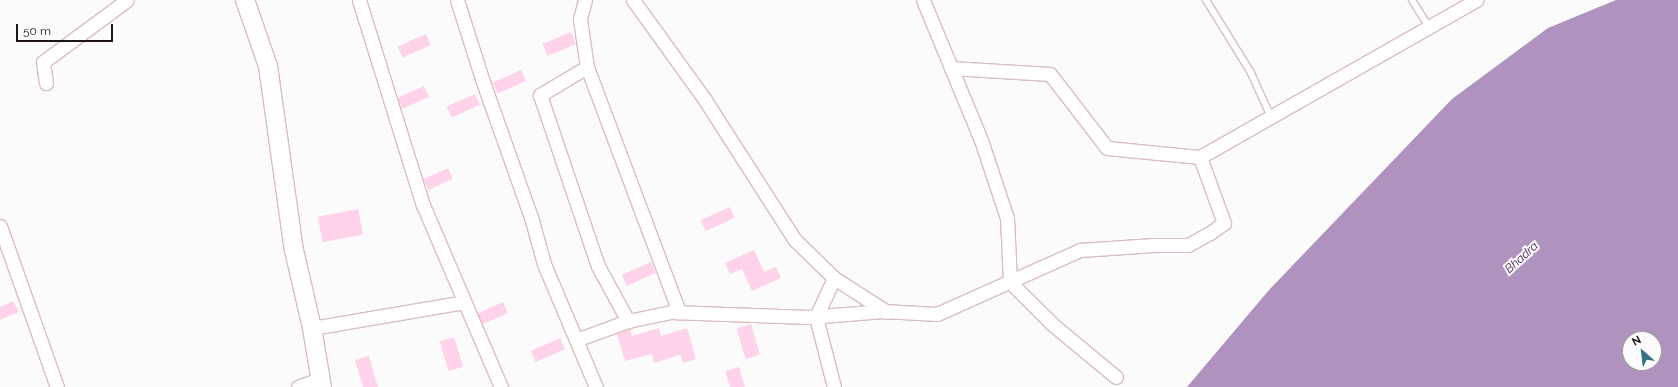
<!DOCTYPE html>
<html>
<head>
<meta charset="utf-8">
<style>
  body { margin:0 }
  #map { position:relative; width:1678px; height:387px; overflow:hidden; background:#fbfbfb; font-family:Raleway,sans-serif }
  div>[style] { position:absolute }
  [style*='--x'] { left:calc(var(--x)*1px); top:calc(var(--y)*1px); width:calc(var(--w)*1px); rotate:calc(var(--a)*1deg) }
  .water>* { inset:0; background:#af92bd }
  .building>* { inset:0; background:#fed3e9; transform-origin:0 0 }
  .roads { filter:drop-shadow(1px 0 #dcbdbe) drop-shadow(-1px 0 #dcbdbe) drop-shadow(0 1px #dcbdbe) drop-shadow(0 -1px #dcbdbe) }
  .service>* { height:6px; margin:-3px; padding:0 3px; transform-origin:3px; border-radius:3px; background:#fff }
  .minor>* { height:13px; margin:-6.5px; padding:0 6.5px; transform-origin:6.5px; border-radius:6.5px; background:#fff }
  .secondary>* { height:18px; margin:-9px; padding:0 9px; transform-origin:9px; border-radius:9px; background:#fff }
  span { translate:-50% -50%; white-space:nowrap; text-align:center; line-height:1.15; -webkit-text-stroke:4px #fbfbfb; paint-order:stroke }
  .water-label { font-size:12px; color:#451f55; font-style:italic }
  .north { position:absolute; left:1622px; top:331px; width:40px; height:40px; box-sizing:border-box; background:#fbfbfb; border:1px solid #a39f9f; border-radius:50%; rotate:332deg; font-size:11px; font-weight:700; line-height:16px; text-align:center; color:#201516 }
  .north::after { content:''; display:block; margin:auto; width:14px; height:18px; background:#337187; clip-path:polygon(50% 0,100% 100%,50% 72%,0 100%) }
  .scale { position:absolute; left:16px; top:24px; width:97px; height:18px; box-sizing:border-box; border:2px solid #201516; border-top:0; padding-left:5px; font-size:12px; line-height:14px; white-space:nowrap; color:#201516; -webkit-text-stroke:3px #fbfbfb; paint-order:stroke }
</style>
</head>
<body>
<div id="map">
  <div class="water">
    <i style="clip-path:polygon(evenodd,1616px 0,1678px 0,1678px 387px,1187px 387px,1269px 290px,1452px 99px,1548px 28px,1616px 0,1630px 339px,1654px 339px,1654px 363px,1630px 363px,1630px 339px)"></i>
  </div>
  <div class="building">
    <i style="left:571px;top:32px;width:13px;height:31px;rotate:67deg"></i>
    <i style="left:426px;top:34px;width:12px;height:31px;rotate:66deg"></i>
    <i style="left:521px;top:70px;width:12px;height:31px;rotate:66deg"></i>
    <i style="left:424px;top:86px;width:12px;height:29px;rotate:66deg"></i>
    <i style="left:475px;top:94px;width:12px;height:31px;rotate:66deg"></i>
    <i style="left:448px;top:168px;width:12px;height:27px;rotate:66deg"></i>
    <i style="left:730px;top:207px;width:12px;height:32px;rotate:66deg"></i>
    <i style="left:358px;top:209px;width:26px;height:41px;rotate:79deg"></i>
    <i style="clip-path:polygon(754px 250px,764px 272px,776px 267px,781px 278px,752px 291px,742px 269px,730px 274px,725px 263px)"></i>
    <i style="left:651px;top:262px;width:12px;height:32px;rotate:66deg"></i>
    <i style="clip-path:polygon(13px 301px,19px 312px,0 320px,0 307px)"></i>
    <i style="left:503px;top:302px;width:12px;height:28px;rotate:66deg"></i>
    <i style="left:751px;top:324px;width:32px;height:15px;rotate:74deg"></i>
    <i style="clip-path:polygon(659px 328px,661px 336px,687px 328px,696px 359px,683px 363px,680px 355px,654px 363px,652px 354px,625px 361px,617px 334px,630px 329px,632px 336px)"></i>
    <i style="left:454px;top:337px;width:31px;height:15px;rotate:73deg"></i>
    <i style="left:560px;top:338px;width:12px;height:32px;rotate:66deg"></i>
    <i style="clip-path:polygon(369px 356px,378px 387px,363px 387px,355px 360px)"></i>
    <i style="clip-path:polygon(739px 367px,745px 387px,730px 387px,725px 371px)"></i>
  </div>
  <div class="roads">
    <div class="service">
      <i style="--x:1206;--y:0;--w:86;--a:58.3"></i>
      <i style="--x:1251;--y:73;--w:48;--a:65.6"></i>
      <i style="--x:1412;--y:0;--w:32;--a:58"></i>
    </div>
    <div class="minor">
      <i style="--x:359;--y:0;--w:215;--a:72.7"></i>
      <i style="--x:423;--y:205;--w:198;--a:66.8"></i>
      <i style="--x:457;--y:0;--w:83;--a:72.4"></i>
      <i style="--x:482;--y:79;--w:146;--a:70.5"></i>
      <i style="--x:531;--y:217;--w:49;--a:74.5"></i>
      <i style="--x:544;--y:264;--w:134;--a:67.1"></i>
      <i style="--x:585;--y:0;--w:20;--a:105"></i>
      <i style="--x:580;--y:19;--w:49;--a:81.7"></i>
      <i style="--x:587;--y:67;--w:55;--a:149.2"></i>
      <i style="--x:540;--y:95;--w:181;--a:71.3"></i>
      <i style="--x:598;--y:266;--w:63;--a:61.4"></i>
      <i style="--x:633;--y:0;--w:123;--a:54.2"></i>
      <i style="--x:705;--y:100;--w:166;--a:57.3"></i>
      <i style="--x:795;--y:240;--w:54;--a:44.3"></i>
      <i style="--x:834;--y:278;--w:63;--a:32.7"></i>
      <i style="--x:923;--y:0;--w:152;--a:67.5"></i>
      <i style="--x:981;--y:140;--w:82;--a:71.6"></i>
      <i style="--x:1007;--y:218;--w:64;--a:87.3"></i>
      <i style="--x:1010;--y:282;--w:59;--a:45"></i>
      <i style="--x:1052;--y:324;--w:83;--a:39.6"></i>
      <i style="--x:587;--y:67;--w:262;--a:69.4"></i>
      <i style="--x:951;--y:68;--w:99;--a:3.5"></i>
      <i style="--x:1050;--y:74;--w:93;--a:52.4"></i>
      <i style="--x:1107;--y:148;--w:93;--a:5.5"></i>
      <i style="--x:1200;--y:157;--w:318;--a:-29.6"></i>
      <i style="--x:46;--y:83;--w:21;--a:-98"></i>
      <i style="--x:43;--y:62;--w:104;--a:-36.4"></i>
      <i style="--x:0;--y:226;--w:171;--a:70.5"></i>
      <i style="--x:834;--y:278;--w:43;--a:114.8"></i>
      <i style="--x:816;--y:317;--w:72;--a:75.6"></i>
      <i style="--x:312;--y:328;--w:154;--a:-9.7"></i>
      <i style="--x:576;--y:340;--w:55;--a:-20.1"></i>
      <i style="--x:628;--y:321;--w:44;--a:-11.8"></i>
      <i style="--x:671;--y:312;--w:138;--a:2.1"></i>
      <i style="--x:809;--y:317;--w:74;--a:-4.6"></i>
      <i style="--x:883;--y:311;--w:54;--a:3.2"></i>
      <i style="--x:937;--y:314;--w:157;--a:-24.1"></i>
      <i style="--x:1080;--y:250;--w:74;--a:-3.9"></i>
      <i style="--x:1154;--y:245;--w:34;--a:0"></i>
      <i style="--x:1188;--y:245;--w:25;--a:-29"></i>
      <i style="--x:1210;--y:233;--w:17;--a:-36"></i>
      <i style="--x:1224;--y:223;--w:70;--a:-110"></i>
      <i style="--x:298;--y:387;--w:25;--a:-21"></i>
    </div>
    <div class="secondary">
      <i style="--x:245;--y:0;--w:70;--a:70.8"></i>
      <i style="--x:268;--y:66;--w:186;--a:82"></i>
      <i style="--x:294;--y:250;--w:80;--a:77"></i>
      <i style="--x:312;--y:328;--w:60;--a:80.4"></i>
    </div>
  </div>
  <div class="water-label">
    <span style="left:1522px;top:258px;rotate:-42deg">Bhadra</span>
  </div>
  <div class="north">N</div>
  <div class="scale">50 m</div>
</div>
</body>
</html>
